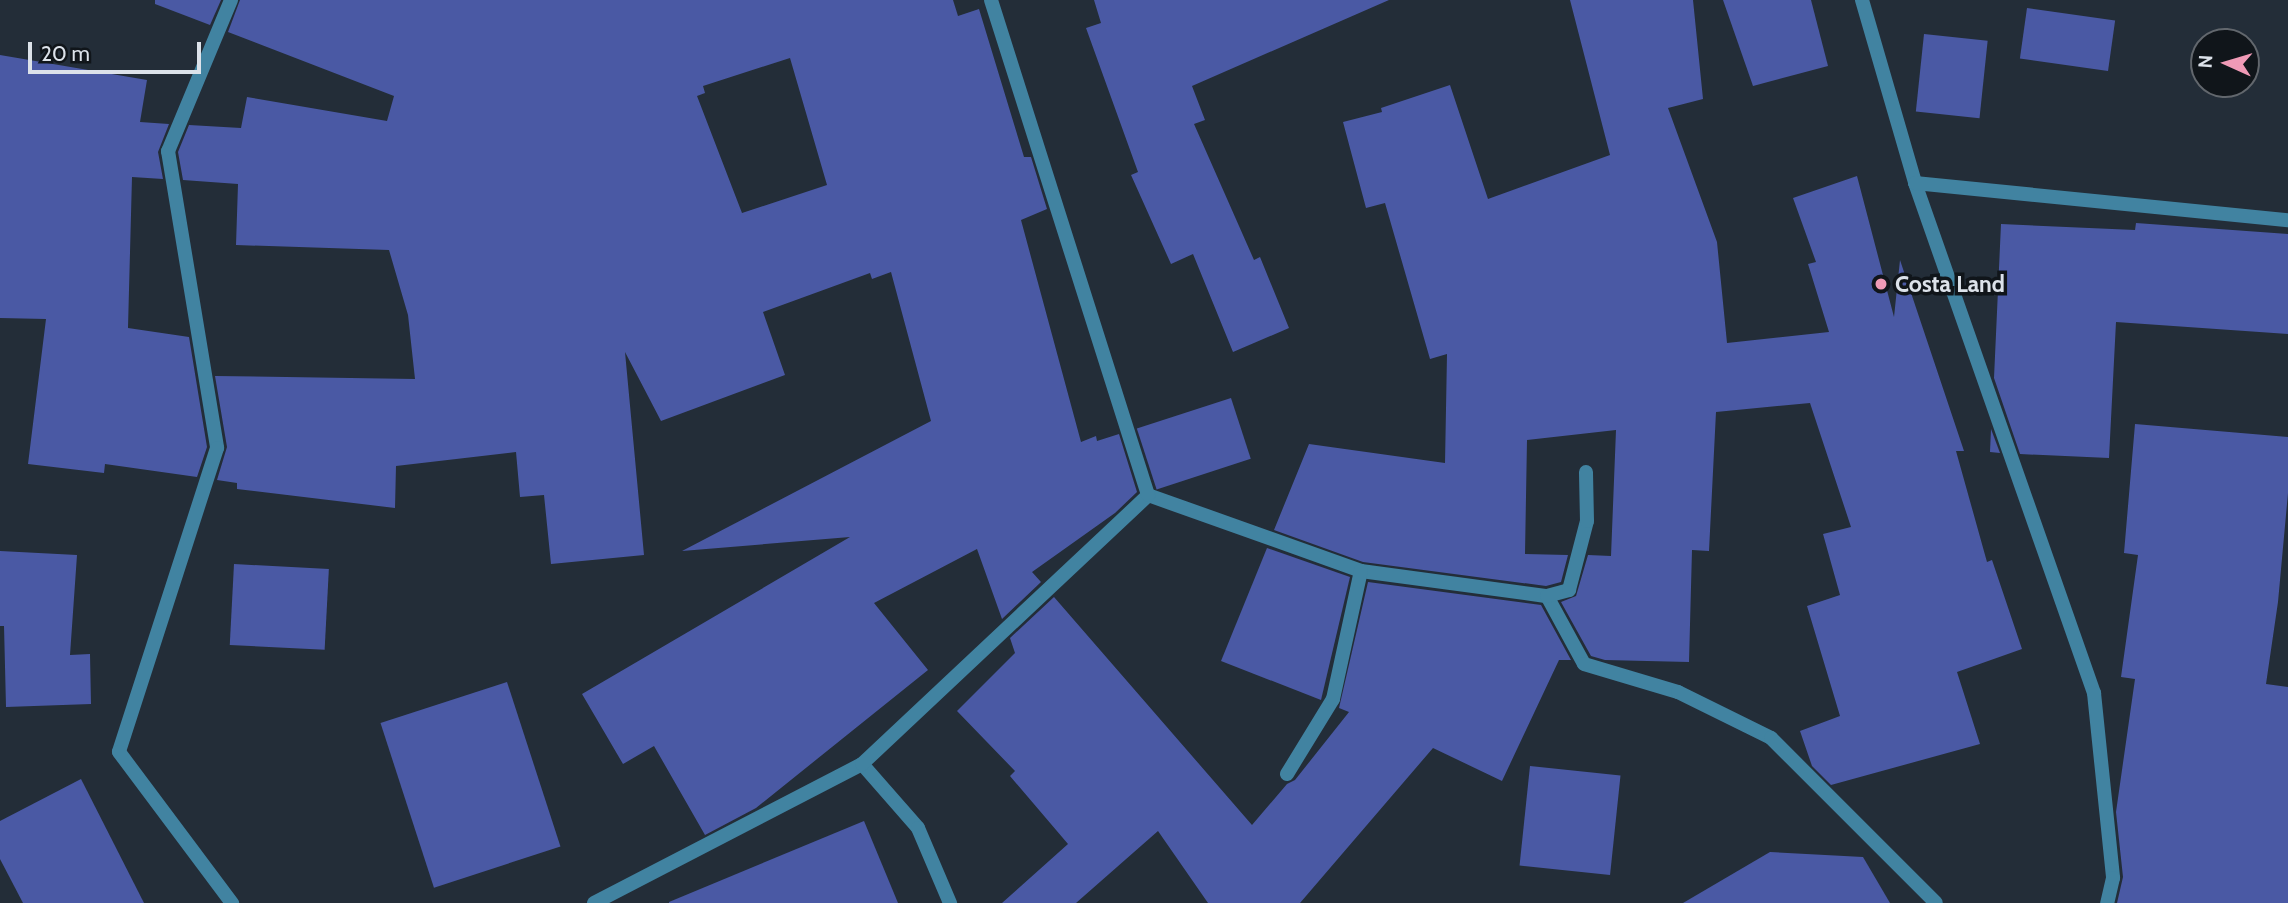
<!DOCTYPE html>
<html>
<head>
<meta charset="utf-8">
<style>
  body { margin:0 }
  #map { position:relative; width:2288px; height:903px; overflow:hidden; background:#232d38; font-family:Cabin,sans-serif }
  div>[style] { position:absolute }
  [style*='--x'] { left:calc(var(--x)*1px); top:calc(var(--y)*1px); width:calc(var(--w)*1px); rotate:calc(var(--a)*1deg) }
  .building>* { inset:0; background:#4a59a4; transform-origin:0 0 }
  .minor>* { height:14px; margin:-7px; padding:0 7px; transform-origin:7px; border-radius:7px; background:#4183a1 }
  .dots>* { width:19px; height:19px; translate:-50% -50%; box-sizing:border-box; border:4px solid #10151a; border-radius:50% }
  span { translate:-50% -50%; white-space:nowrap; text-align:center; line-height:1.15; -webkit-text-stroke:7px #10151a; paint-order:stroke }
  .poi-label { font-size:23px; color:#dce2ea; font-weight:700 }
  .left { translate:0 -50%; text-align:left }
  .north { position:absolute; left:2190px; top:28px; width:70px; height:70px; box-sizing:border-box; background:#10151a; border:2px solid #62676d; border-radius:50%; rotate:274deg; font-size:19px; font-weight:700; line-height:28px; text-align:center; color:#dce2ea }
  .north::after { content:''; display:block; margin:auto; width:24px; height:32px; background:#f09ab6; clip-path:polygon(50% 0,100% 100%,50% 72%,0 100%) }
  .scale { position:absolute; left:28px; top:42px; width:173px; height:32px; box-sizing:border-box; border:4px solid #dce2ea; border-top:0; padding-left:9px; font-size:21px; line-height:24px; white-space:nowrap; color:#dce2ea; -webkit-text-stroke:5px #10151a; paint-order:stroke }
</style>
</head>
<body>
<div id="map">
  <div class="building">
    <i style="clip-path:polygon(155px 0,221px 0,210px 25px,155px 4px)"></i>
    <i style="clip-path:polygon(evenodd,240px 0,953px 0,958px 16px,979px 9px,1024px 157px,1031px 157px,1047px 209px,1021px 220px,1081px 442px,1096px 436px,1097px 441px,1119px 434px,1137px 492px,1115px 513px,1032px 572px,1041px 582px,1002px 619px,977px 549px,874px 603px,928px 670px,756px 808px,705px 835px,654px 746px,623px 764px,582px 694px,850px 537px,682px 551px,931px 421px,891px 272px,872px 279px,870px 273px,763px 312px,785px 375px,661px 421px,625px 352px,644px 555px,551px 564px,544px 495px,520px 497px,516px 452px,396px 466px,395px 508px,237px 489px,237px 483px,217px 480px,227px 447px,215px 376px,415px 379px,408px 315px,389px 250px,236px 245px,238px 184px,183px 180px,178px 152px,189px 125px,241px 128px,247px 97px,387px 121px,394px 96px,228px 32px,240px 0,790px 58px,827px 185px,742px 213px,697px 96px,705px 93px,703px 86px,790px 58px)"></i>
    <i style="clip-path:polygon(1094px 0,1389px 0,1192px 86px,1205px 120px,1194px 124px,1254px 260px,1260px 257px,1289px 328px,1233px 352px,1193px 254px,1171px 264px,1131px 175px,1138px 172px,1086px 28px,1101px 23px)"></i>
    <i style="clip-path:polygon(1570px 0,1693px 0,1703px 99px,1668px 108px,1717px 242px,1727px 343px,1829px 332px,1808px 264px,1816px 262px,1793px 198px,1857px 176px,1894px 317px,1900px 260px,1964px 451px,1956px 451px,1987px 562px,1992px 560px,2022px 649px,1957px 672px,1980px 744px,1831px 785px,1812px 766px,1800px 731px,1840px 716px,1807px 606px,1840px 595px,1823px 534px,1851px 527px,1810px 403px,1716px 412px,1709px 551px,1692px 550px,1689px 662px,1605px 660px,1591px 656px,1561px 602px,1576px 596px,1588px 555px,1611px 556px,1616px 430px,1527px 440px,1525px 554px,1568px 555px,1561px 582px,1546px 586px,1363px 562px,1274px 530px,1309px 444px,1445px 463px,1447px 354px,1430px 359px,1385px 203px,1366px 208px,1343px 122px,1382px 112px,1381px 108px,1450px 85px,1488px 199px,1610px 155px)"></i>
    <i style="clip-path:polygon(1723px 0,1811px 0,1828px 66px,1753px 86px)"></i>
    <i style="left:2027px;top:8px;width:89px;height:51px;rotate:8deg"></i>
    <i style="left:1924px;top:34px;width:64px;height:78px;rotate:6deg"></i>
    <i style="clip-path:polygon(0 55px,147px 80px,140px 122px,169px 124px,158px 152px,163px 179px,132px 177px,128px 328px,189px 337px,207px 447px,197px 477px,105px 464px,104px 473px,28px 464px,46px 319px,0 318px)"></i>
    <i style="clip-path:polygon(2136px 223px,2288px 234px,2288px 334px,2116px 322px,2109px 458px,2020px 454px,1994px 378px,2001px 224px,2135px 230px)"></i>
    <i style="left:1231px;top:398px;width:64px;height:99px;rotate:72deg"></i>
    <i style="clip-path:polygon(2135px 424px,2288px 437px,2288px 493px,2278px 602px,2266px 684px,2288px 687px,2288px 903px,2117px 903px,2123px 877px,2116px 812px,2135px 679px,2121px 677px,2138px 555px,2124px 553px)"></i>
    <i style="clip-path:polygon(1991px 429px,2000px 453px,1990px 452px)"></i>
    <i style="clip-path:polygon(1267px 548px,1350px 577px,1321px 700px,1221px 661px)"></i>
    <i style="clip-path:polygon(0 551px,77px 555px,70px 655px,90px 654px,91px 704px,6px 707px,4px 626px,0 626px)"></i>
    <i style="left:234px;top:564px;width:95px;height:81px;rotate:3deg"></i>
    <i style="clip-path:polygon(1368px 582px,1541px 605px,1571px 660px,1559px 660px,1502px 781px,1433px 748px,1300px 903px,1208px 903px,1158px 831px,1076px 903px,1002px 903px,1068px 844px,1010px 776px,1015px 771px,957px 711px,1015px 653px,1010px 638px,1054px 597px,1252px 825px,1287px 784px,1295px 780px,1349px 712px,1339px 708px)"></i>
    <i style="left:507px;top:682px;width:173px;height:133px;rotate:72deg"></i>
    <i style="left:1530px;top:766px;width:91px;height:100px;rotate:6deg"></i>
    <i style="clip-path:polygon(81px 779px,144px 903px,23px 903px,0 859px,0 821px)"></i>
    <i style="clip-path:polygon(864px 821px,898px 903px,669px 903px,669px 902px)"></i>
    <i style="clip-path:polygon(1770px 852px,1863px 857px,1890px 903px,1683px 903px)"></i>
  </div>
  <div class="minor">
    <i style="--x:231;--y:0;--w:164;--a:112.6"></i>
    <i style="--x:168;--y:151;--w:301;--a:80.6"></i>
    <i style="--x:217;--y:448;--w:319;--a:107.9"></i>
    <i style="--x:119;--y:752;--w:189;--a:53.2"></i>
    <i style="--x:1862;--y:0;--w:191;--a:73.8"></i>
    <i style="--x:1915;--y:183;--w:541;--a:70.66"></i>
    <i style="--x:2094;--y:693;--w:186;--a:84.1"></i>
    <i style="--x:2113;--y:878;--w:26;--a:103"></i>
    <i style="--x:1915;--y:183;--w:375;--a:5.7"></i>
    <i style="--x:1148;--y:495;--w:226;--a:19.6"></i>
    <i style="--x:1361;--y:571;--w:188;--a:7.7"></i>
    <i style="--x:1547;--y:596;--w:77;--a:61.4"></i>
    <i style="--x:1584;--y:664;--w:98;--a:16.6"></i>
    <i style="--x:1678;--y:692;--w:104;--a:26.3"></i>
    <i style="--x:1771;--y:738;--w:233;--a:45"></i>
    <i style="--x:1547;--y:596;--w:23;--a:-15"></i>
    <i style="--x:1569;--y:590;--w:71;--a:-75.4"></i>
    <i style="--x:1587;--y:521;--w:49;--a:-91.2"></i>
    <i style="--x:862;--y:764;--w:85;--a:48.8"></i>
    <i style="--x:918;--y:828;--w:82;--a:66.9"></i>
    <i style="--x:1287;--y:774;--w:88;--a:-58.5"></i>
    <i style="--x:1333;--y:699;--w:131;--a:-77.7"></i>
    <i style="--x:594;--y:903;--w:302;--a:-27.4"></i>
    <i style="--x:862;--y:764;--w:393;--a:-43.2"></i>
    <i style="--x:1148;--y:495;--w:519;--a:-107.6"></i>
  </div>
  <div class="dots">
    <i style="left:1881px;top:284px;background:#f09ab6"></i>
  </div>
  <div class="poi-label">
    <span class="left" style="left:1895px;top:284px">Costa Land</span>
  </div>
  <div class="north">N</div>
  <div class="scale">20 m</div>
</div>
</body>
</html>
